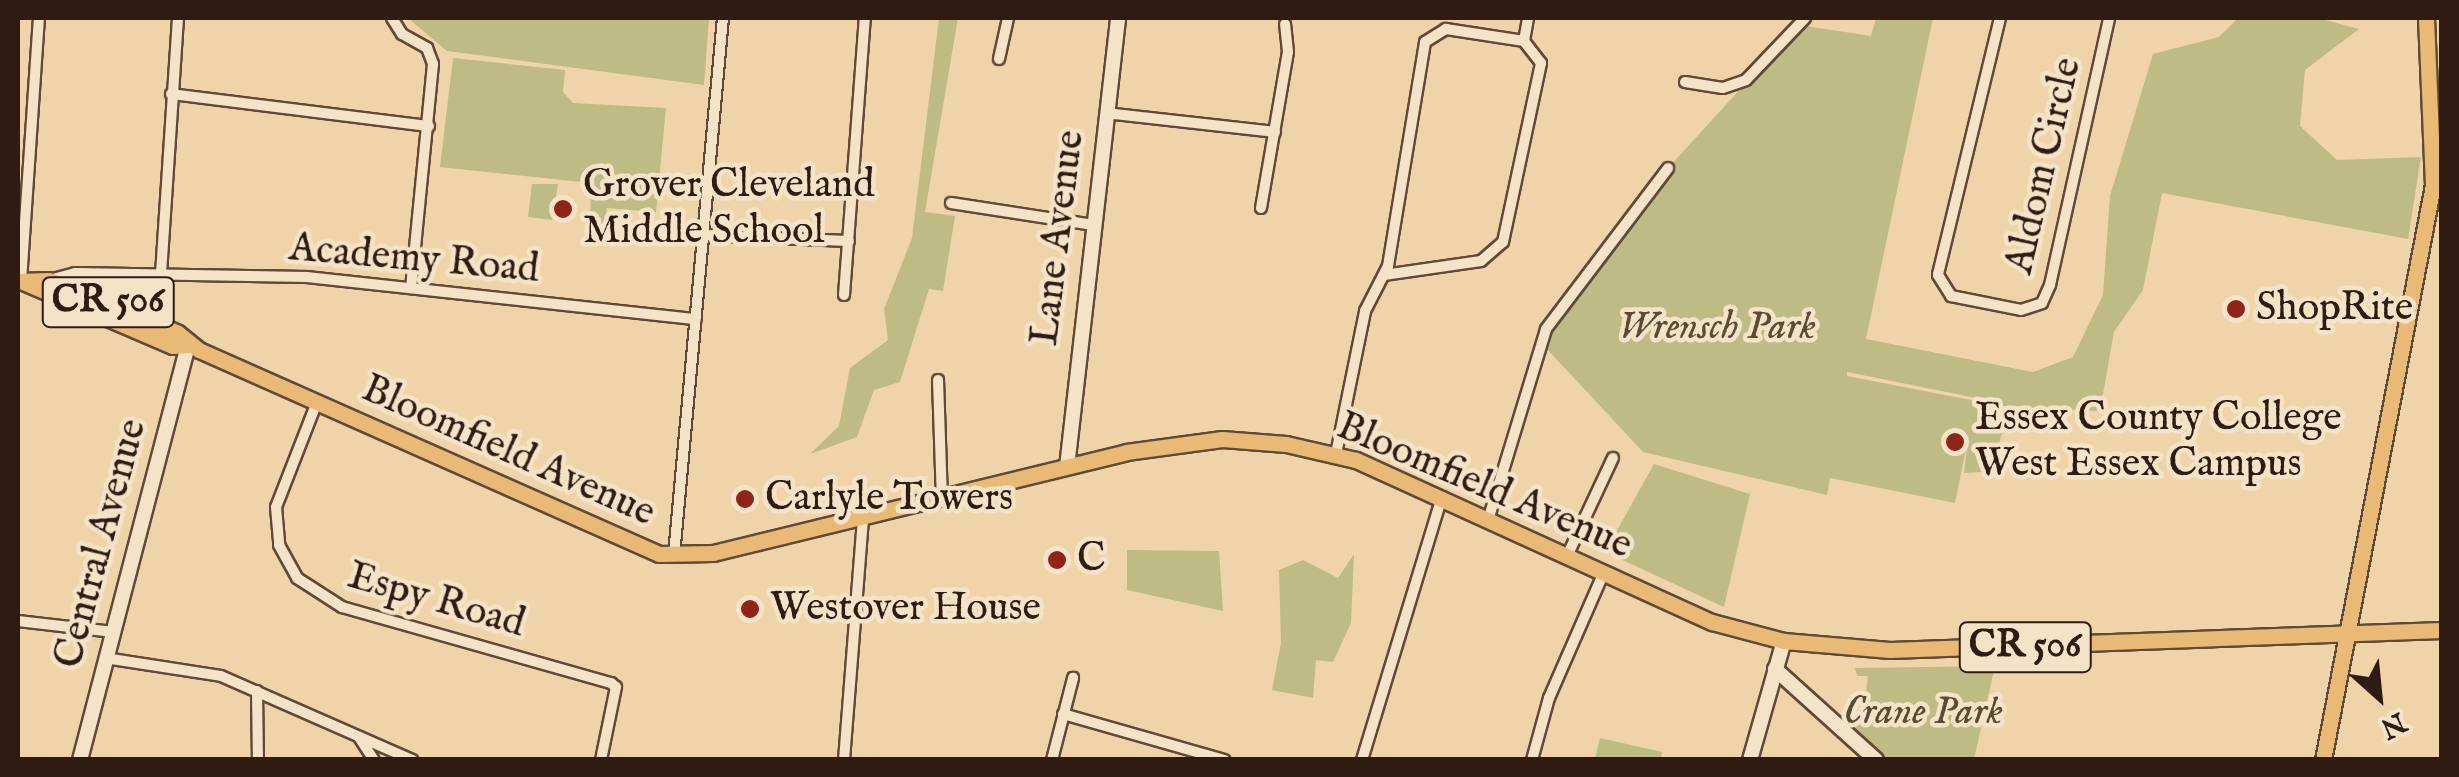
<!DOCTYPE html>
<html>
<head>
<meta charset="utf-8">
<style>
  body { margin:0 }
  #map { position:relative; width:2459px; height:777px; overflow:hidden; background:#efd4aa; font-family:"IM FELL English",serif }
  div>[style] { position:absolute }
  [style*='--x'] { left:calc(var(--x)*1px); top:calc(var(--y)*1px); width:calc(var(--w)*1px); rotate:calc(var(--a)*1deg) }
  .green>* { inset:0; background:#bebb85 }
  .roads { filter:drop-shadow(2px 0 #604939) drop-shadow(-2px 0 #604939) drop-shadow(0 2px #604939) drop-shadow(0 -2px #604939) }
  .street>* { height:10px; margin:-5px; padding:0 5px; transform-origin:5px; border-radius:5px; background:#f5e3c8 }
  .secondary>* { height:14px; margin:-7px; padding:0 7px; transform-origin:7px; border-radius:7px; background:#f5e3c8 }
  .primary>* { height:15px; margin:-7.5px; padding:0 7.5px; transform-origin:7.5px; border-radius:7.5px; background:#e8ba75 }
  .dots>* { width:28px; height:28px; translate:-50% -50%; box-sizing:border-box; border:5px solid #f5e3c8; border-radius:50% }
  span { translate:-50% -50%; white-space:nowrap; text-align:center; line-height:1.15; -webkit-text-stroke:9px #f5e3c8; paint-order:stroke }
  .shield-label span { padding:2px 8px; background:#f5e3c8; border:2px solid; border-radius:8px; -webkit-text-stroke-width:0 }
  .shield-label { font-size:38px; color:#301b13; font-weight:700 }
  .street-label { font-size:40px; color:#301b13 }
  .poi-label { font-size:40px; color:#301b13 }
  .left { translate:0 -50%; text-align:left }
  .park-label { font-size:40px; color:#5b4b35; font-style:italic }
  .frame { position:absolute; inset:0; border:20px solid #301b13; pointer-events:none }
  .north { position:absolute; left:2329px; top:647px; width:100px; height:100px; -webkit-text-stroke:8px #f5e3c8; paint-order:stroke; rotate:153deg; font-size:28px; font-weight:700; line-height:40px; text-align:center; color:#301b13 }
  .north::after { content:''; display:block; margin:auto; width:35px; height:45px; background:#301b13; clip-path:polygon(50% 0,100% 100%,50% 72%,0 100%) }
</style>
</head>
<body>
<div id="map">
  <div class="green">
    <i style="clip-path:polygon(408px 18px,709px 18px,704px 85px,447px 51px)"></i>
    <i style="clip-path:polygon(939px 18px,958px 18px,925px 212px,955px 216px,943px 291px,929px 289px,900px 382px,874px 390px,857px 437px,810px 454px,839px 426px,850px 368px,888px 340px,884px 309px,912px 238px)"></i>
    <i style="clip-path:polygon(evenodd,1876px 18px,1933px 18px,1866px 339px,2033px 372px,2073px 357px,2103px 295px,2110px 196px,2153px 54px,2219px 37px,2238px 18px,2318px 18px,2359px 29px,2305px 70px,2300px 126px,2337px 160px,2421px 157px,2408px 239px,2162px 193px,2143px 290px,2114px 332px,2100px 411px,2009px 407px,1995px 459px,1982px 472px,1964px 473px,1968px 439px,1955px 503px,1830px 478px,1827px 495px,1643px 452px,1547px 349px,1553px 318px,1668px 168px,1799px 25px,1871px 36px,1876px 18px,1847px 372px,1976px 398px,1976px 401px,1847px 376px,1847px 372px)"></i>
    <i style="clip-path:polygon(453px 58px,565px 70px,563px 92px,573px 103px,666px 108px,656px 212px,607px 208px,604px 228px,590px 227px,591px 183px,440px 167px)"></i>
    <i style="clip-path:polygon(532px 184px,558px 184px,552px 220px,528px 217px)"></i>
    <i style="clip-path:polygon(1654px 464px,1750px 494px,1724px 607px,1605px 552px)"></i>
    <i style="clip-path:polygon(1127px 550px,1219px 551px,1223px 611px,1127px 590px)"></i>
    <i style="clip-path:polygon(1354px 554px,1351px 623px,1333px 662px,1316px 660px,1313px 698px,1272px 690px,1281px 643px,1279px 570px,1303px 560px,1338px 578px)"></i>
    <i style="clip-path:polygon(1995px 666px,1974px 759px,1888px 759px,1840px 721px,1851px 725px,1864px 708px,1868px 676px,1857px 676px,1855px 668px)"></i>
    <i style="clip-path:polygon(1600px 738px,1662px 752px,1661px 759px,1595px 759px)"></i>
  </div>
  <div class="roads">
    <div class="street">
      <i style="--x:392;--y:18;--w:19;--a:58"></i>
      <i style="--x:402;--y:34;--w:29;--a:29"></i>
      <i style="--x:427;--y:48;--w:17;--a:69"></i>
      <i style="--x:433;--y:64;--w:225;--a:95.6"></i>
      <i style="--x:2000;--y:18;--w:264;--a:103.6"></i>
      <i style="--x:1938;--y:275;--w:25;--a:58"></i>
      <i style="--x:1951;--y:296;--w:71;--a:11.3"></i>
      <i style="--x:2021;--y:310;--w:22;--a:-18"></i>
      <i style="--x:2042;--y:303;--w:20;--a:-66"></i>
      <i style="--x:2050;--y:285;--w:273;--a:-77.5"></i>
      <i style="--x:999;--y:59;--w:42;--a:-77.6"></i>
      <i style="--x:1685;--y:82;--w:38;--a:9"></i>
      <i style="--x:1723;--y:88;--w:24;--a:-19"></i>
      <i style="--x:1746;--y:80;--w:86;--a:-46.4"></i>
      <i style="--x:171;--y:94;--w:260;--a:7.1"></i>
      <i style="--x:1106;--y:113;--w:170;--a:6.4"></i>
      <i style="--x:951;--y:203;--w:144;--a:8.8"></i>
      <i style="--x:1261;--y:208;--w:158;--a:-80.2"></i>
      <i style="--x:1288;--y:52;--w:28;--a:-96"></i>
      <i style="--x:703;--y:235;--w:146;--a:2.4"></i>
      <i style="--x:161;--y:274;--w:257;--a:-86.2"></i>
      <i style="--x:1384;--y:275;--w:98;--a:-8.2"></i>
      <i style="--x:1481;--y:261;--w:29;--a:-41"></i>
      <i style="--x:1503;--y:242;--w:183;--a:-78"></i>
      <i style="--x:1541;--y:63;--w:28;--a:-128"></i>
      <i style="--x:1524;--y:41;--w:23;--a:-80"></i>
      <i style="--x:49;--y:280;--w:27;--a:-15"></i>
      <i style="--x:75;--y:273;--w:232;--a:1"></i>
      <i style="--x:307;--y:277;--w:391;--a:6.2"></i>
      <i style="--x:21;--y:281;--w:264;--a:-86.1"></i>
      <i style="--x:844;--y:295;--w:278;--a:-85.7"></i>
      <i style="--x:99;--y:301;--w:37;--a:-45"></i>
      <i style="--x:938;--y:380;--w:118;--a:88.1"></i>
      <i style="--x:317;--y:402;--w:113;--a:111.3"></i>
      <i style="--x:276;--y:507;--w:38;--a:85"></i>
      <i style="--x:279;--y:545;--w:38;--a:61"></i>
      <i style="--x:297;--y:578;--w:54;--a:32.8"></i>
      <i style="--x:342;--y:607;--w:280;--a:15.8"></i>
      <i style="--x:611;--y:683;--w:6;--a:39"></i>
      <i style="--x:616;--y:687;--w:75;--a:101.6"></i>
      <i style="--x:1336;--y:454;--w:146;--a:-78.5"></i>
      <i style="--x:1365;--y:311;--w:51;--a:-62.9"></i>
      <i style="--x:1388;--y:266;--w:227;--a:-80.6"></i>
      <i style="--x:1425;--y:42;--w:25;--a:-32"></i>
      <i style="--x:1446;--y:29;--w:79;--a:8.7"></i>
      <i style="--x:1489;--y:517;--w:196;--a:-73.1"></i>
      <i style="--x:1546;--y:329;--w:202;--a:-52.8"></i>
      <i style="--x:1568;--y:554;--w:106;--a:-64.9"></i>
      <i style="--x:674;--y:555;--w:539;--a:-84.79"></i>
      <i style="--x:18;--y:621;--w:96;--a:6.6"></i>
      <i style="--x:105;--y:658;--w:117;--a:8.8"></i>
      <i style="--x:221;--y:676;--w:209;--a:23.7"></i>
      <i style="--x:257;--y:691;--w:69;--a:89.2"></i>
      <i style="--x:1063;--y:714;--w:168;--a:15.9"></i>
      <i style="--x:359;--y:737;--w:27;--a:57"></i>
      <i style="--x:844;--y:760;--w:244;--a:-85.5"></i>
      <i style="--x:1052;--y:760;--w:85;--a:-75.6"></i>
      <i style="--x:1362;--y:760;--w:275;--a:-73.1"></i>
      <i style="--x:1532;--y:760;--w:64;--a:-74.7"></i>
      <i style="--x:1549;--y:698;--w:137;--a:-66.4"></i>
    </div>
    <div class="secondary">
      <i style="--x:1067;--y:467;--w:452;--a:-83.5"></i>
      <i style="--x:1775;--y:669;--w:136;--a:42"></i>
      <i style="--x:80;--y:760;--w:429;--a:-75.4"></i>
      <i style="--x:1750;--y:760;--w:124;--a:-74.1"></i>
    </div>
    <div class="primary">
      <i style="--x:18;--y:281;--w:30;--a:-2"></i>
      <i style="--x:48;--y:280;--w:48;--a:18.1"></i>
      <i style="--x:94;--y:295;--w:92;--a:24.3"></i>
      <i style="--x:178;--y:333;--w:27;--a:39"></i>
      <i style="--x:199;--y:350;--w:503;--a:23.92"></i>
      <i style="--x:659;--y:554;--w:54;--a:-1.1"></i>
      <i style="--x:713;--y:553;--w:425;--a:-13.7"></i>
      <i style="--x:1126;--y:452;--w:97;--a:-7.7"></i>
      <i style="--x:1222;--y:439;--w:64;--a:4.5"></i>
      <i style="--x:1286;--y:444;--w:72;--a:12.9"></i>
      <i style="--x:1356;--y:460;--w:391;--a:24.5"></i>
      <i style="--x:1712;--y:622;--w:74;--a:14.8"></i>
      <i style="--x:1784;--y:641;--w:106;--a:4.9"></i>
      <i style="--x:1890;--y:650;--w:552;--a:-2.08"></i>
      <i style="--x:21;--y:281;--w:165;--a:23.2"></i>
      <i style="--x:173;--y:346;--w:15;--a:-4"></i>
      <i style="--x:2323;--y:760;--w:585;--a:-79.17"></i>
      <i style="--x:2433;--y:185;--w:167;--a:-92.4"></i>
    </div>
  </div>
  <div class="dots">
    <i style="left:563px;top:209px;background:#8f2418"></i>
    <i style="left:2236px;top:309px;background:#8f2418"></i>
    <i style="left:1955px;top:442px;background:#8f2418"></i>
    <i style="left:745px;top:499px;background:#8f2418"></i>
    <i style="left:1057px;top:560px;background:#8f2418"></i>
    <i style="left:750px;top:609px;background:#8f2418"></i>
  </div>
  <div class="shield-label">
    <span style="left:108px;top:302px">CR 506</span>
    <span style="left:2025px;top:647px">CR 506</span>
  </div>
  <div class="street-label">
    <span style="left:2045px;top:166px;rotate:-77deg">Aldom Circle</span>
    <span style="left:1059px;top:238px;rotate:-83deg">Lane Avenue</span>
    <span style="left:414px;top:260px;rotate:5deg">Academy Road</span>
    <span style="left:508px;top:452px;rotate:24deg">Bloomfield Avenue</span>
    <span style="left:1484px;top:487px;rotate:23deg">Bloomfield Avenue</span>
    <span style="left:102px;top:544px;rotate:-75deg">Central Avenue</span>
    <span style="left:436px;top:601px;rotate:16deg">Espy Road</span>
  </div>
  <div class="poi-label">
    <span class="left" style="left:583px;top:209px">Grover Cleveland<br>Middle School</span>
    <span class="left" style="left:2256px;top:309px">ShopRite</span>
    <span class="left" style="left:1975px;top:442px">Essex County College<br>West Essex Campus</span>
    <span class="left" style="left:765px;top:499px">Carlyle Towers</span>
    <span class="left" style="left:1077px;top:560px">C</span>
    <span class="left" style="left:770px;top:609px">Westover House</span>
  </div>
  <div class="park-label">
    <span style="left:1717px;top:328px">Wrensch Park</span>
    <span style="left:1923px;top:713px">Crane Park</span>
  </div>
  <div class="frame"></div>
  <div class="north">N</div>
</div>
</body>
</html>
